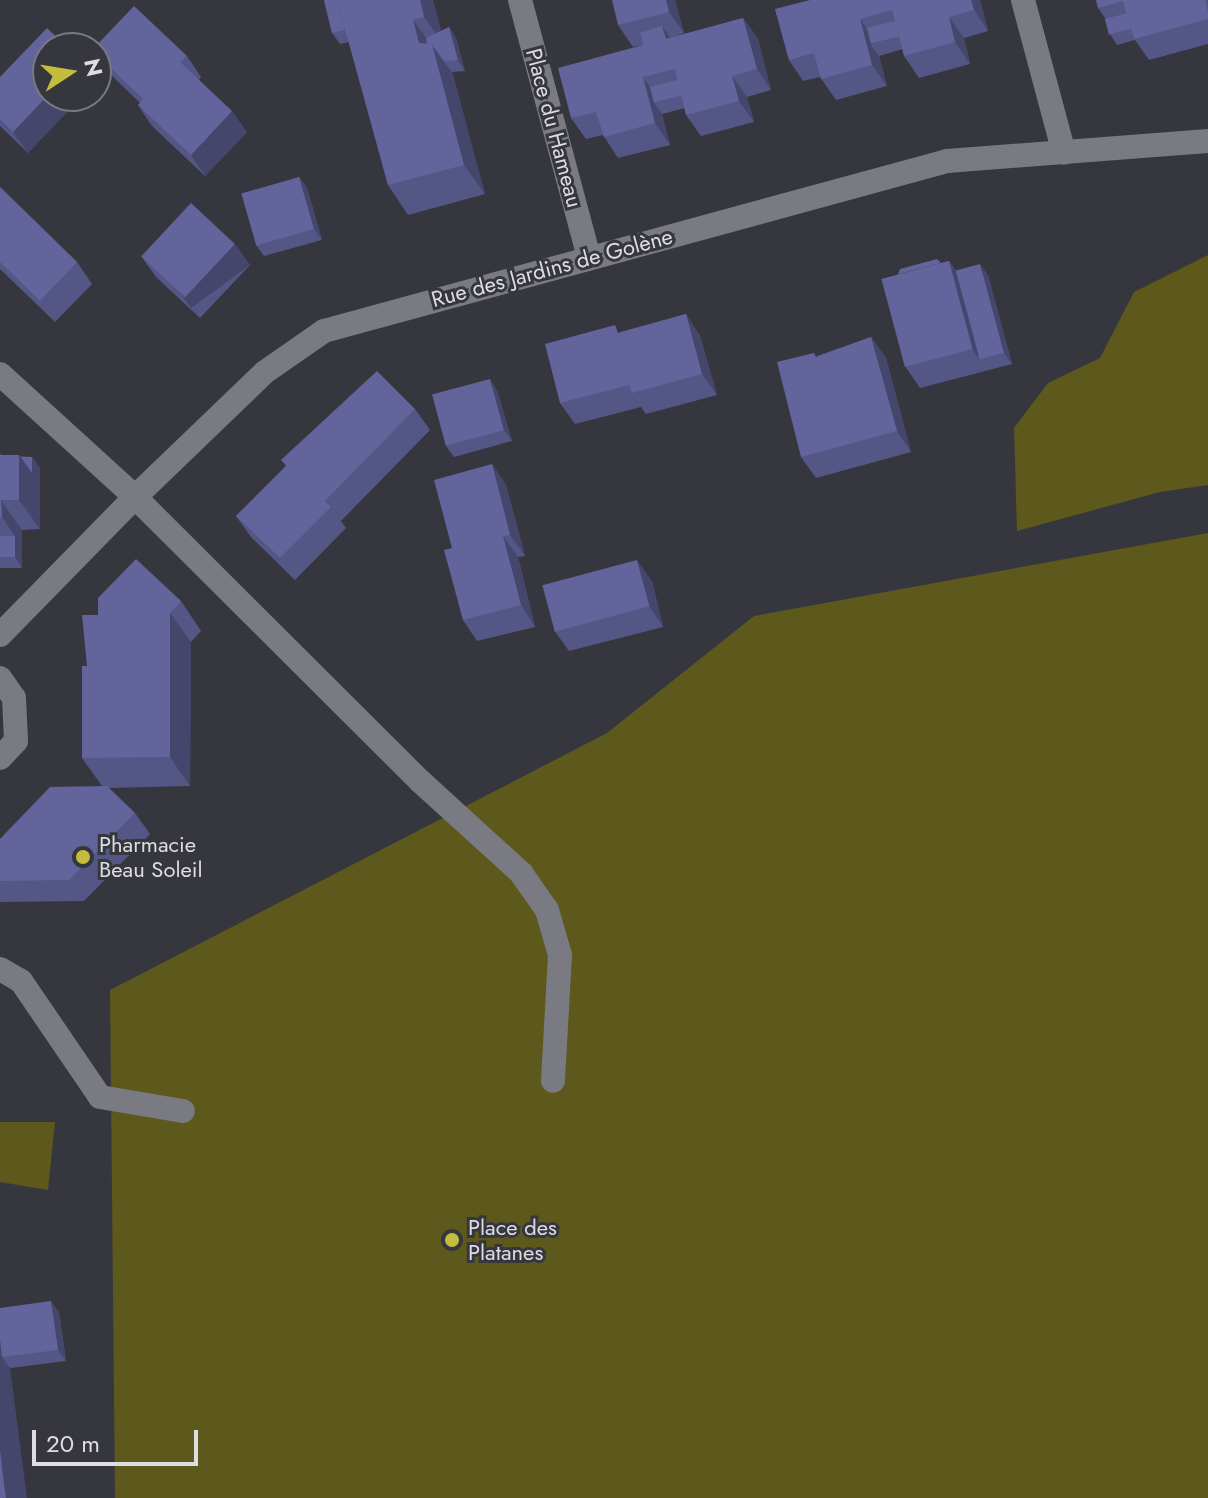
<!DOCTYPE html>
<html>
<head>
<meta charset="utf-8">
<style>
  body { margin:0 }
  #map { position:relative; width:1208px; height:1498px; overflow:hidden; background:#36373e; font-family:Jost,sans-serif }
  div>[style] { position:absolute }
  [style*='--x'] { left:calc(var(--x)*1px); top:calc(var(--y)*1px); width:calc(var(--w)*1px); rotate:calc(var(--a)*1deg) }
  .green>* { inset:0; background:#5d581b }
  .lane>* { height:24px; margin:-12px; padding:0 12px; transform-origin:12px; border-radius:12px; background:#797a82 }
  .street>* { height:24px; margin:-12px; padding:0 12px; transform-origin:12px; border-radius:12px; background:#797a82 }
  .wall>* { inset:0; background:#545685 }
  .shaded-wall>* { inset:0; background:#45466c; transform-origin:0 0 }
  .building>* { inset:0; background:#62649b; transform-origin:0 0 }
  .dots>* { width:22px; height:22px; translate:-50% -50%; box-sizing:border-box; border:4px solid #36373e; border-radius:50% }
  span { translate:-50% -50%; white-space:nowrap; text-align:center; line-height:1.15; -webkit-text-stroke:6px #36373e; paint-order:stroke }
  .street-label { font-size:22px; color:#dddde2 }
  .poi-label { font-size:22px; color:#dddde2 }
  .left { translate:0 -50%; text-align:left }
  .north { position:absolute; left:32px; top:32px; width:80px; height:80px; box-sizing:border-box; background:#36373e; border:2px solid #797980; border-radius:50%; rotate:78deg; font-size:22px; font-weight:700; line-height:32px; text-align:center; color:#dddde2 }
  .north::after { content:''; display:block; margin:auto; width:28px; height:36px; background:#c5bc3d; clip-path:polygon(50% 0,100% 100%,50% 72%,0 100%) }
  .scale { position:absolute; left:32px; top:1430px; width:166px; height:36px; box-sizing:border-box; border:4px solid #dddde2; border-top:0; padding-left:10px; font-size:24px; line-height:28px; white-space:nowrap; color:#dddde2; -webkit-text-stroke:6px #36373e; paint-order:stroke }
</style>
</head>
<body>
<div id="map">
  <div class="green">
    <i style="clip-path:polygon(1208px 255px,1208px 485px,1160px 492px,1017px 531px,1014px 428px,1048px 383px,1100px 358px,1134px 292px)"></i>
    <i style="clip-path:polygon(1208px 533px,1208px 1498px,115px 1498px,110px 990px,607px 733px,754px 616px)"></i>
    <i style="clip-path:polygon(0 1122px,55px 1122px,48px 1190px,0 1182px)"></i>
  </div>
  <div class="lane">
    <i style="--x:0;--y:969;--w:24;--a:30"></i>
    <i style="--x:21;--y:981;--w:140;--a:55.7"></i>
    <i style="--x:100;--y:1097;--w:84;--a:9.6"></i>
  </div>
  <div class="street">
    <i style="--x:520;--y:0;--w:266;--a:75"></i>
    <i style="--x:1023;--y:0;--w:158;--a:75"></i>
    <i style="--x:0;--y:374;--w:183;--a:42.3"></i>
    <i style="--x:135;--y:497;--w:180;--a:-43.9"></i>
    <i style="--x:265;--y:372;--w:72;--a:-34.8"></i>
    <i style="--x:324;--y:331;--w:646;--a:-15.26"></i>
    <i style="--x:947;--y:161;--w:262;--a:-4.4"></i>
    <i style="--x:0;--y:635;--w:193;--a:-45.6"></i>
    <i style="--x:135;--y:497;--w:402;--a:44.9"></i>
    <i style="--x:420;--y:781;--w:137;--a:42.3"></i>
    <i style="--x:521;--y:873;--w:45;--a:54.9"></i>
    <i style="--x:547;--y:910;--w:47;--a:73.9"></i>
    <i style="--x:560;--y:955;--w:126;--a:93.2"></i>
    <i style="--x:0;--y:678;--w:24;--a:55"></i>
    <i style="--x:14;--y:698;--w:43;--a:87.3"></i>
    <i style="--x:16;--y:741;--w:23;--a:133"></i>
  </div>
  <div class="wall">
    <i style="clip-path:polygon(324px 0,433px 0,441px 31px,449px 27px,456px 38px,465px 71px,451px 72px,485px 194px,408px 215px,388px 185px,349px 42px,340px 44px,332px 33px)"></i>
    <i style="clip-path:polygon(675px 0,684px 33px,670px 38px,743px 18px,758px 39px,771px 90px,747px 97px,754px 122px,701px 136px,686px 115px,685px 108px,662px 114px,670px 145px,618px 158px,603px 135px,586px 139px,571px 118px,643px 45px,633px 47px,618px 25px)"></i>
    <i style="clip-path:polygon(980px 0,988px 31px,964px 38px,970px 64px,919px 78px,904px 56px,903px 49px,879px 56px,887px 86px,836px 100px,820px 77px,803px 81px,789px 60px,775px 9px)"></i>
    <i style="clip-path:polygon(1096px 0,1208px 0,1208px 44px,1149px 60px,1135px 40px,1117px 45px,1110px 34px,1105px 18px,1098px 8px)"></i>
    <i style="clip-path:polygon(96px 48px,187px 56px,201px 77px,199px 80px,247px 132px,205px 176px,152px 126px,138px 105px,140px 103px,107px 71px,96px 56px)"></i>
    <i style="clip-path:polygon(0 77px,48px 96px,82px 96px,28px 153px,0 126px)"></i>
    <i style="clip-path:polygon(299px 177px,307px 188px,322px 240px,264px 256px,256px 245px)"></i>
    <i style="clip-path:polygon(0 187px,77px 262px,92px 284px,55px 322px,0 269px)"></i>
    <i style="clip-path:polygon(141px 256px,250px 265px,200px 318px,156px 277px)"></i>
    <i style="clip-path:polygon(949px 261px,956px 271px,988px 275px,1012px 364px,920px 388px,905px 366px,898px 274px)"></i>
    <i style="clip-path:polygon(686px 314px,700px 336px,717px 395px,646px 414px,641px 407px,575px 424px,560px 403px,620px 332px)"></i>
    <i style="clip-path:polygon(871px 337px,886px 358px,911px 452px,816px 478px,801px 457px,817px 356px)"></i>
    <i style="clip-path:polygon(497px 390px,512px 441px,454px 457px,446px 446px)"></i>
    <i style="clip-path:polygon(415px 409px,430px 430px,341px 521px,346px 528px,295px 580px,251px 537px,236px 516px,286px 466px,281px 460px)"></i>
    <i style="clip-path:polygon(0 453px,1px 455px,32px 457px,40px 468px,40px 529px,22px 530px,22px 568px,0 568px)"></i>
    <i style="clip-path:polygon(492px 464px,506px 485px,525px 556px,518px 557px,535px 627px,477px 641px,463px 620px,452px 548px)"></i>
    <i style="clip-path:polygon(652px 581px,663px 627px,569px 651px,554px 630px)"></i>
    <i style="clip-path:polygon(181px 601px,201px 631px,191px 642px,190px 786px,108px 788px,135px 813px,150px 834px,84px 901px,0 902px,0 839px,102px 786px,82px 758px,87px 666px,98px 615px)"></i>
    <i style="clip-path:polygon(0 1308px,59px 1312px,66px 1361px,10px 1368px,0 1498px)"></i>
  </div>
  <div class="shaded-wall">
    <i style="clip-path:polygon(420px 0,433px 0,445px 46px,424px 17px)"></i>
    <i style="clip-path:polygon(666px 0,675px 0,684px 33px,669px 12px)"></i>
    <i style="clip-path:polygon(971px 0,980px 0,988px 31px,974px 10px)"></i>
    <i style="clip-path:polygon(949px 17px,964px 38px,970px 64px,955px 42px)"></i>
    <i style="clip-path:polygon(743px 18px,758px 39px,771px 90px,757px 69px)"></i>
    <i style="clip-path:polygon(860px 19px,875px 40px,871px 45px,879px 56px,887px 86px,872px 65px)"></i>
    <i style="clip-path:polygon(413px 20px,453px 74px,485px 194px,464px 165px,419px 43px)"></i>
    <i style="clip-path:polygon(662px 26px,670px 37px,678px 64px,670px 53px)"></i>
    <i style="clip-path:polygon(449px 27px,456px 38px,465px 71px,458px 60px)"></i>
    <i style="clip-path:polygon(732px 76px,747px 97px,754px 122px,739px 101px)"></i>
    <i style="clip-path:polygon(643px 77px,657px 98px,654px 103px,662px 114px,670px 145px,655px 123px)"></i>
    <i style="clip-path:polygon(48px 95px,82px 96px,28px 153px,13px 132px)"></i>
    <i style="clip-path:polygon(232px 111px,247px 132px,205px 176px,191px 155px)"></i>
    <i style="clip-path:polygon(299px 177px,307px 188px,322px 240px,314px 229px)"></i>
    <i style="left:235px;top:244px;width:26px;height:73px;rotate:54deg"></i>
    <i style="clip-path:polygon(949px 261px,964px 282px,979px 359px,972px 349px)"></i>
    <i style="clip-path:polygon(980px 264px,988px 275px,1012px 364px,1004px 353px)"></i>
    <i style="clip-path:polygon(686px 314px,700px 336px,717px 395px,702px 374px)"></i>
    <i style="clip-path:polygon(871px 337px,886px 358px,911px 452px,897px 431px)"></i>
    <i style="clip-path:polygon(490px 379px,497px 390px,512px 441px,504px 430px)"></i>
    <i style="clip-path:polygon(19px 455px,32px 473px,32px 457px,40px 468px,40px 529px,19px 500px)"></i>
    <i style="clip-path:polygon(492px 464px,506px 485px,525px 556px,510px 535px)"></i>
    <i style="clip-path:polygon(1px 500px,22px 530px,22px 568px,15px 557px,15px 536px,2px 517px)"></i>
    <i style="clip-path:polygon(503px 536px,518px 557px,535px 627px,521px 605px)"></i>
    <i style="clip-path:polygon(637px 560px,652px 581px,663px 627px,649px 606px)"></i>
    <i style="clip-path:polygon(170px 613px,191px 642px,190px 786px,170px 757px)"></i>
    <i style="clip-path:polygon(51px 1301px,59px 1312px,66px 1361px,58px 1350px)"></i>
    <i style="clip-path:polygon(0 1314px,2px 1357px,10px 1368px,27px 1498px,6px 1498px,0 1451px)"></i>
  </div>
  <div class="building">
    <i style="clip-path:polygon(324px 0,337px 0,345px 30px,332px 33px)"></i>
    <i style="clip-path:polygon(337px 0,420px 0,424px 17px,413px 20px,419px 43px,432px 44px,464px 165px,388px 185px)"></i>
    <i style="clip-path:polygon(612px 0,666px 0,669px 12px,618px 25px)"></i>
    <i style="clip-path:polygon(810px 0,971px 0,974px 10px,949px 17px,955px 42px,904px 56px,892px 10px,860px 19px,872px 65px,821px 79px,814px 53px,789px 60px,775px 9px)"></i>
    <i style="clip-path:polygon(1096px 0,1205px 0,1208px 12px,1208px 19px,1134px 39px,1123px 1px,1098px 8px)"></i>
    <i style="clip-path:polygon(134px 6px,187px 56px,180px 62px,232px 111px,191px 155px,138px 105px,143px 99px,96px 54px,96px 48px,94px 48px)"></i>
    <i style="left:1127px;top:13px;width:16px;height:23px;rotate:75deg"></i>
    <i style="clip-path:polygon(743px 18px,757px 69px,732px 76px,739px 101px,686px 115px,675px 69px,643px 77px,655px 123px,604px 137px,596px 112px,571px 118px,558px 68px)"></i>
    <i style="left:895px;top:21px;width:16px;height:29px;rotate:76deg"></i>
    <i style="left:662px;top:26px;width:14px;height:23px;rotate:73deg"></i>
    <i style="clip-path:polygon(449px 27px,458px 60px,444px 61px,432px 44px,427px 44px,426px 38px)"></i>
    <i style="clip-path:polygon(47px 28px,68px 48px,48px 48px,48px 95px,13px 132px,0 119px,0 77px)"></i>
    <i style="left:678px;top:80px;width:16px;height:29px;rotate:76deg"></i>
    <i style="left:299px;top:177px;width:54px;height:60px;rotate:74deg"></i>
    <i style="clip-path:polygon(0 187px,77px 262px,40px 301px,0 262px)"></i>
    <i style="left:191px;top:203px;width:60px;height:73px;rotate:43deg"></i>
    <i style="clip-path:polygon(937px 259px,941px 263px,898px 274px,900px 269px)"></i>
    <i style="left:949px;top:261px;width:91px;height:70px;rotate:75deg"></i>
    <i style="left:980px;top:264px;width:92px;height:25px;rotate:75deg"></i>
    <i style="clip-path:polygon(686px 314px,702px 374px,632px 393px,629px 385px,560px 403px,545px 344px,615px 325px,618px 333px)"></i>
    <i style="clip-path:polygon(871px 337px,897px 431px,801px 457px,777px 362px,814px 353px,816px 357px)"></i>
    <i style="clip-path:polygon(377px 371px,415px 409px,325px 501px,331px 507px,280px 558px,236px 516px,287px 465px,281px 460px)"></i>
    <i style="left:490px;top:379px;width:53px;height:60px;rotate:75deg"></i>
    <i style="clip-path:polygon(0 455px,19px 455px,19px 500px,1px 500px,2px 517px,0 517px)"></i>
    <i style="clip-path:polygon(21px 457px,32px 457px,32px 473px)"></i>
    <i style="clip-path:polygon(492px 464px,510px 535px,503px 536px,521px 605px,463px 620px,444px 550px,452px 548px,434px 480px)"></i>
    <i style="left:0;top:536px;width:15px;height:21px"></i>
    <i style="clip-path:polygon(136px 559px,181px 601px,170px 613px,170px 757px,82px 758px,82px 666px,87px 666px,82px 615px,98px 615px,98px 598px)"></i>
    <i style="left:637px;top:560px;width:48px;height:98px;rotate:75deg"></i>
    <i style="clip-path:polygon(107px 786px,135px 813px,69px 880px,0 881px,0 839px,50px 787px)"></i>
    <i style="clip-path:polygon(51px 1301px,58px 1350px,2px 1357px,0 1340px,0 1308px)"></i>
    <i style="clip-path:polygon(0 1451px,6px 1498px,0 1498px)"></i>
  </div>
  <div class="dots">
    <i style="left:83px;top:857px;background:#c5bc3d"></i>
    <i style="left:452px;top:1240px;background:#c5bc3d"></i>
  </div>
  <div class="street-label">
    <span style="left:554px;top:128px;rotate:75deg">Place du Hameau</span>
    <span style="left:552px;top:268px;rotate:-15deg">Rue des Jardins de Golène</span>
  </div>
  <div class="poi-label">
    <span class="left" style="left:99px;top:857px">Pharmacie<br>Beau Soleil</span>
    <span class="left" style="left:468px;top:1240px">Place des<br>Platanes</span>
  </div>
  <div class="north">N</div>
  <div class="scale">20 m</div>
</div>
</body>
</html>
